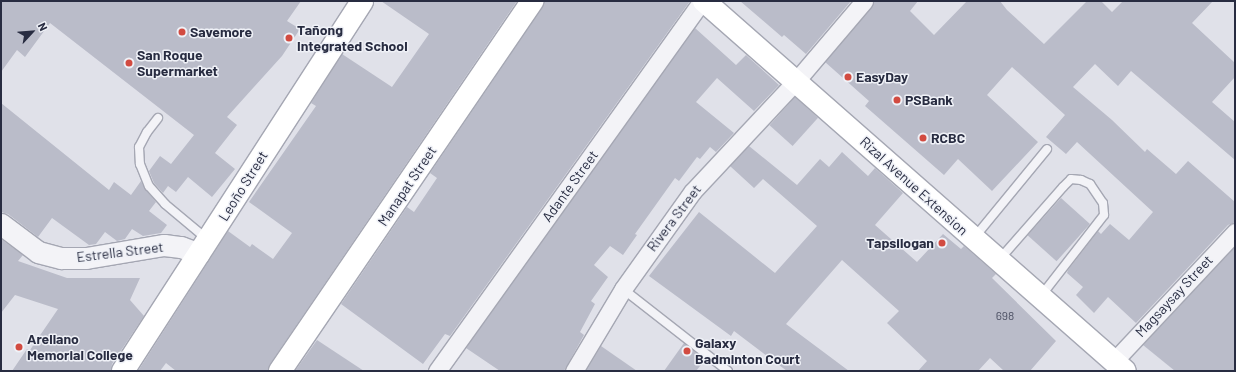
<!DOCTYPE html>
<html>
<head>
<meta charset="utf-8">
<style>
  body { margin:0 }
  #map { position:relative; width:1236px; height:372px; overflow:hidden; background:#e0e1e9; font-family:Barlow,sans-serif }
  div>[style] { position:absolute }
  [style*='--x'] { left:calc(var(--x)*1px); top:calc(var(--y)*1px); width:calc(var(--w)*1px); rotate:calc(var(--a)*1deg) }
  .building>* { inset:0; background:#babcc9; transform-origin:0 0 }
  .roads { filter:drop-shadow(1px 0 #a5a7b3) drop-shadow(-1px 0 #a5a7b3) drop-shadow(0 1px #a5a7b3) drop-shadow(0 -1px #a5a7b3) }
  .service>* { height:8px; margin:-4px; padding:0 4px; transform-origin:4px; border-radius:4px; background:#f3f3f7 }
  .minor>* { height:17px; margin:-8.5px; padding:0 8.5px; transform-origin:8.5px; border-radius:8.5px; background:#f3f3f7 }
  .tertiary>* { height:21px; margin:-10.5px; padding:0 10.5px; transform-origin:10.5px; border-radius:10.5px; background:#f3f3f7 }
  .secondary>* { height:22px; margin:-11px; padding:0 11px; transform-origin:11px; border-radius:11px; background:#fff }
  .dots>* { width:11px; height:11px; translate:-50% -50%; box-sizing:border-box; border:2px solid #eff1f7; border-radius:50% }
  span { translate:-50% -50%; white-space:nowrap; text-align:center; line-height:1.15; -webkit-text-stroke:3px #eff1f7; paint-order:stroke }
  .number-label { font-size:12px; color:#4c5063 }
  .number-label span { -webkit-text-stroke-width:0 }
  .poi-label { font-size:14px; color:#282c41; font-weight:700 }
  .left { translate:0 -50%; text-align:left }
  .right { translate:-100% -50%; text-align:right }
  .street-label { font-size:14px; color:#282c41 }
  .frame { position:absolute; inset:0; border:2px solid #282c41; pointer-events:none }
  .north { position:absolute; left:12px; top:12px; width:40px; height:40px; -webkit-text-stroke:3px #eff1f7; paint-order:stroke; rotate:64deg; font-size:11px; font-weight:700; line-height:16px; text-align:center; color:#282c41 }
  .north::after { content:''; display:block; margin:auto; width:14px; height:18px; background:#282c41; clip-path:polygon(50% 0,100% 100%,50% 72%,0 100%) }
</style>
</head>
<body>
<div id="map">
  <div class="building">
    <i style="clip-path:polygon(1px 1px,301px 1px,287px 21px,300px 29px,282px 56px,227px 117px,237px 125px,215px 153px,235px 169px,212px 197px,188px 177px,176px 192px,168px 186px,163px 193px,154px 183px,149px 171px,160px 156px,171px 164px,194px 135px,50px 23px,25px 57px,17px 50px,1px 72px)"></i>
    <i style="clip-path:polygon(381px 1px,517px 1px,270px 364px,268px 371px,176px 371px,166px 363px,160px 371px,138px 371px,228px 231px,250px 247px,252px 244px,273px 259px,292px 233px,249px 202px,316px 106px,311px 103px,342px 54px,392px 87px,429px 34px)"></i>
    <i style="clip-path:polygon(544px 1px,690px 1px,450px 336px,445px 334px,423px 364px,341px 304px,407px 207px,414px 212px,437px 178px,430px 173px,542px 8px)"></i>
    <i style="clip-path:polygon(740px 1px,851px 1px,806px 54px,784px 35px,782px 37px)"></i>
    <i style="clip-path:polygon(874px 1px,918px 1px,910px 11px,934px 35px,967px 1px,1000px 1px,1007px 10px,1044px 44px,1087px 1px,1101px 1px,1112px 12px,1123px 1px,1213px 1px,1192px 23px,1235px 63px,1235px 77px,1212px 102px,1235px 122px,1235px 160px,1131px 71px,1118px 86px,1095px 64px,1073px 87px,1112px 120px,1145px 152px,1147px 149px,1176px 174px,1188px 161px,1235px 202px,1235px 222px,1228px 225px,1136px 323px,1108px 297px,1094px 313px,1076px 295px,1083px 287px,1067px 273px,1068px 270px,1098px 231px,1101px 234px,1110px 224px,1129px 240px,1153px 212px,1077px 142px,1066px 154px,1046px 137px,1065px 115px,1012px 67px,987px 95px,1038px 142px,992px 191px,958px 159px,944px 175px,865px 106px,869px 101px,825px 62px,872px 7px)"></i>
    <i style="clip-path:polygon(695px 28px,736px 65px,746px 55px,779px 85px,754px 111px,717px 78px,696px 102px,734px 133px,716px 152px,710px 147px,700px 159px,697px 157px,679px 181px,675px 178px,635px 234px,637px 235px,623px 255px,610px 246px,594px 265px,608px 277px,591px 301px,595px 304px,580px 332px,584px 335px,564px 371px,500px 371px,466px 348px)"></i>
    <i style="left:795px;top:97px;width:31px;height:38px;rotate:42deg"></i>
    <i style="clip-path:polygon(1px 103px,109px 190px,114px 182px,131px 195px,141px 181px,145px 189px,156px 202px,149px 211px,167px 225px,161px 233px,143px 236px,132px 229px,125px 239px,117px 241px,105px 232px,96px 244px,89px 245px,52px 218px,38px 237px,8px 214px,1px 212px)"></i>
    <i style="clip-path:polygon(749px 146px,797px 185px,820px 159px,829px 167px,842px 152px,868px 176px,875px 168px,903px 193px,875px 225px,917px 262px,943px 234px,961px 249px,964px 246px,996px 274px,992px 278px,1056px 341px,1030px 371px,1004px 371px,990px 358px,978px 371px,918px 371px,927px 361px,887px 323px,899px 311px,842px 260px,786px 324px,849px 371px,787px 371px,734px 331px,731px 336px,649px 276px,699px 212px,775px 273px,817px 226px,763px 179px,754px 188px,730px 166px)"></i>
    <i style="left:1061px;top:198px;width:39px;height:50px;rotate:42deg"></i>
    <i style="clip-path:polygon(1px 239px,23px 255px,18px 261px,67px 278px,140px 278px,130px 300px,144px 316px,112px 364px,111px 371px,12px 371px,27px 349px,30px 350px,58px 309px,15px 295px,1px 313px)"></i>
    <i style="clip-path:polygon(1235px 247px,1235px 371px,1175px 371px,1143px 345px)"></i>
    <i style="clip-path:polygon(317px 340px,364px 371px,295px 371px)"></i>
    <i style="clip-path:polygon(684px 343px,705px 360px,696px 371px,664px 371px)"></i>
    <i style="clip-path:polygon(601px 346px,637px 371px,586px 371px)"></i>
  </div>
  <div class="roads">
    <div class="service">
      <i style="--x:158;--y:118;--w:18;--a:128"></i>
      <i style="--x:147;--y:132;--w:17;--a:118"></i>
      <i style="--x:139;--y:147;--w:17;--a:87"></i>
      <i style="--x:140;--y:164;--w:24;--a:68"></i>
      <i style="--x:149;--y:186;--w:24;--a:48"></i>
      <i style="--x:165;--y:204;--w:56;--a:39.9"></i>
      <i style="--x:974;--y:238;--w:115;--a:-50.6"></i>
      <i style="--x:999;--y:260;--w:97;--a:-48.8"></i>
      <i style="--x:1063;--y:187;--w:11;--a:-45"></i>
      <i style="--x:1071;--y:179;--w:10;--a:6"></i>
      <i style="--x:1081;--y:180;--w:10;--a:24"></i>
      <i style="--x:1090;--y:184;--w:23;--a:56"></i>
      <i style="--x:1103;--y:203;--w:12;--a:85"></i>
      <i style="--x:1104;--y:215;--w:103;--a:127.9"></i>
      <i style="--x:623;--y:289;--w:133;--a:38"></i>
    </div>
    <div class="minor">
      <i style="--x:1114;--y:361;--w:177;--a:-46.8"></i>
      <i style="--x:437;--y:371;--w:455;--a:-54.4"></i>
      <i style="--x:574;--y:371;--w:96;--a:-59.1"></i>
      <i style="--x:623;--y:289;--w:120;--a:-54.5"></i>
      <i style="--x:693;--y:191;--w:151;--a:-46.9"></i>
      <i style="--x:796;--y:81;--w:105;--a:-49.6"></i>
    </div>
    <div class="tertiary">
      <i style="--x:1;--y:224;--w:46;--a:37.1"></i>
      <i style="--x:38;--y:252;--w:24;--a:15"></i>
      <i style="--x:61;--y:258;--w:25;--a:0"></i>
      <i style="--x:86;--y:258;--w:79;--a:-9.5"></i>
      <i style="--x:164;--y:245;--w:17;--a:7"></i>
      <i style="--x:181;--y:247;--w:19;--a:21"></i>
    </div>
    <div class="secondary">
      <i style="--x:704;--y:1;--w:560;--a:41.31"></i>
      <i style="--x:123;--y:371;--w:440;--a:-57.1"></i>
      <i style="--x:280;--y:371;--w:448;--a:-55.7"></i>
    </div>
  </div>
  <div class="dots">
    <i style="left:182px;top:32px;background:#d24b41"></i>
    <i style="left:289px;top:38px;background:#d24b41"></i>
    <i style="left:129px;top:63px;background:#d24b41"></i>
    <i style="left:848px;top:77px;background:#d24b41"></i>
    <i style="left:897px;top:100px;background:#d24b41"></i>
    <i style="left:923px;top:138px;background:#d24b41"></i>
    <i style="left:942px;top:243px;background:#d24b41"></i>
    <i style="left:19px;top:347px;background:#d24b41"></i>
    <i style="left:687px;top:351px;background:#d24b41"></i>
  </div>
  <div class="number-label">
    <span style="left:1005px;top:316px">698</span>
  </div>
  <div class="poi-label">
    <span class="left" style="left:297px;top:38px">Tañong<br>Integrated School</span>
    <span class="left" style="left:190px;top:32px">Savemore</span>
    <span class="left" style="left:137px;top:63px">San Roque<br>Supermarket</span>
    <span class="left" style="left:856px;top:77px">EasyDay</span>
    <span class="left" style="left:905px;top:100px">PSBank</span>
    <span class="left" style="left:931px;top:138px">RCBC</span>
    <span class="right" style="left:934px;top:243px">Tapsilogan</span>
    <span class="left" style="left:27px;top:347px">Arellano<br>Memorial College</span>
    <span class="left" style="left:695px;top:351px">Galaxy<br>Badminton Court</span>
  </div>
  <div class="street-label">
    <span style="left:243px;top:186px;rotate:-58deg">Leoño Street</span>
    <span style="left:407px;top:186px;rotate:-56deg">Manapat Street</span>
    <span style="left:570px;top:186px;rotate:-54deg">Adante Street</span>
    <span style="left:914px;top:186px;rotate:42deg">Rizal Avenue Extension</span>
    <span style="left:674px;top:218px;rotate:-53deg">Rivera Street</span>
    <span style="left:120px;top:252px;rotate:-7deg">Estrella Street</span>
    <span style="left:1174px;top:296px;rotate:-47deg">Magsaysay Street</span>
  </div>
  <div class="frame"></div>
  <div class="north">N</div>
</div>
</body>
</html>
